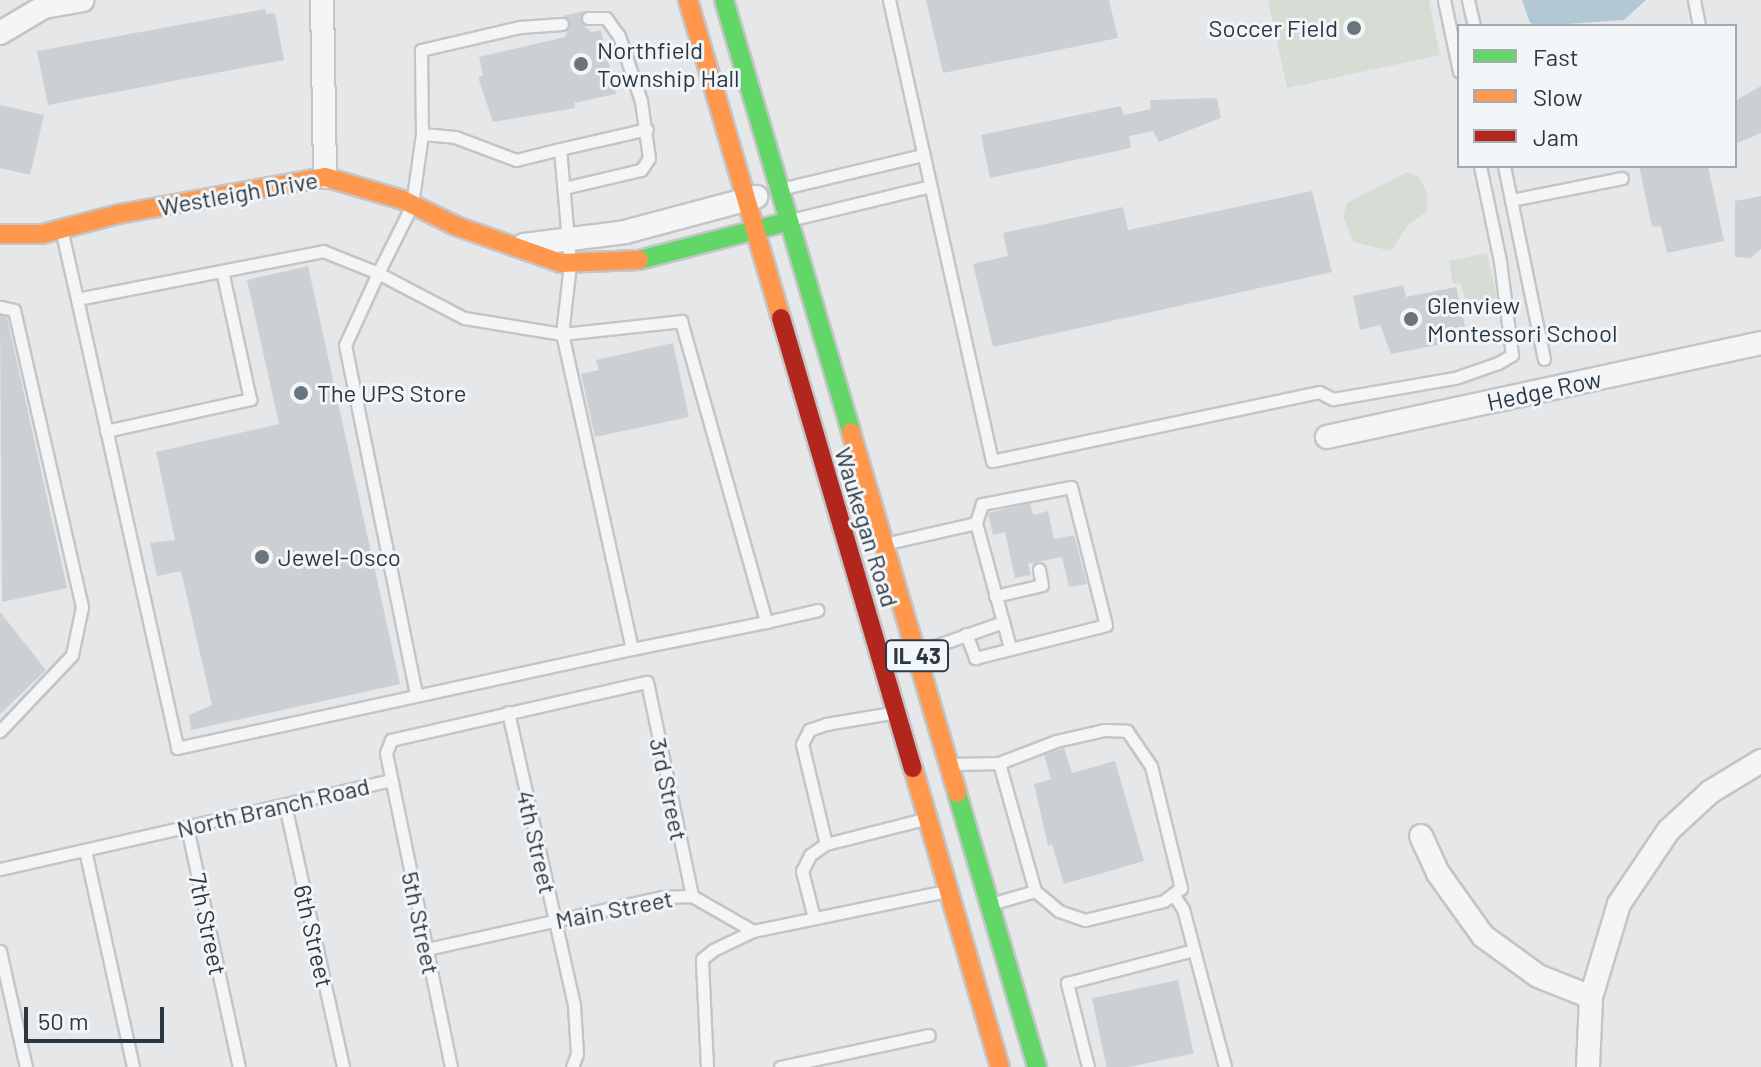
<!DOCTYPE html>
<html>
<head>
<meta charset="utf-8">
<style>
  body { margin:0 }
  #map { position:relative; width:1761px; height:1067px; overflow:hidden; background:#e5e7e9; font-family:Barlow,sans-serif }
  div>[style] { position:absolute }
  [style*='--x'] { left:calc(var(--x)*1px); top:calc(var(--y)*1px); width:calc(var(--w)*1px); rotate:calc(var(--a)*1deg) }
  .green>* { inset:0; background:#d7ddd5 }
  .water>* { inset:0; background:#b3c8d5 }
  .building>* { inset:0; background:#cdd0d2; transform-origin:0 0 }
  .roads { filter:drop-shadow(2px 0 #c3c5c7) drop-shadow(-2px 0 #c3c5c7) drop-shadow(0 2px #c3c5c7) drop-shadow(0 -2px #c3c5c7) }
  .lane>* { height:11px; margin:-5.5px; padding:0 5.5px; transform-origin:5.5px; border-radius:5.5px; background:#f4f5f6 }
  .street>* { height:22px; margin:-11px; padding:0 11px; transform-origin:11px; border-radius:11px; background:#f4f5f6 }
  .fast>* { height:18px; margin:-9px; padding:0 9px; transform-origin:9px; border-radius:9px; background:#63d668 }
  .slow>* { height:18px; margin:-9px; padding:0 9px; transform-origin:9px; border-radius:9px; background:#ff974d }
  .jam>* { height:18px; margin:-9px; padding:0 9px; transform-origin:9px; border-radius:9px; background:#b3261e }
  .dots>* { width:22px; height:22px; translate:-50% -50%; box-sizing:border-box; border:4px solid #f3f6f8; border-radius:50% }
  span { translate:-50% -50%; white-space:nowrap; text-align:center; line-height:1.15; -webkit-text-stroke:6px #f3f6f8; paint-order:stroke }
  .shield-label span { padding:2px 6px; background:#f3f6f8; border:2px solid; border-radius:6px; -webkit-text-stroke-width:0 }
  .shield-label { font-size:22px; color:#2a3844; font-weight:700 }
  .poi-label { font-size:24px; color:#2a3844 }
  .right { translate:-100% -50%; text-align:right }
  .left { translate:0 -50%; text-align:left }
  .street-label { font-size:24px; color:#2a3844 }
  .legend { position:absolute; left:1457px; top:24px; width:280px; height:144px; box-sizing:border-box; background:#f3f6f8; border:2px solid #a3aab0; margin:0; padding:10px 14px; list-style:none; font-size:24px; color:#2a3844 }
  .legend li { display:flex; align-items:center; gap:16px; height:40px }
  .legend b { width:40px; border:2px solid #a3aab0 }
  .scale { position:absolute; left:24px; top:1007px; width:140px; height:36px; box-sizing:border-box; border:4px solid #2a3844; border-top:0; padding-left:10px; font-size:24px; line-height:28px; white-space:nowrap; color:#2a3844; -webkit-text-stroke:6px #f3f6f8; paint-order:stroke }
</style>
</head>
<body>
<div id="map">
  <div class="green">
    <i style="clip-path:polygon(1268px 0,1429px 0,1440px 55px,1287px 88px)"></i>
    <i style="clip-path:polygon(1407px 172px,1419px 177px,1427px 193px,1427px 211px,1407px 226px,1391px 251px,1353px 242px,1343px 216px,1347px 203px)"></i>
    <i style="clip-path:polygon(1487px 253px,1497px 298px,1466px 305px,1461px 283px,1453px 284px,1449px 261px)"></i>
  </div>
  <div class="water">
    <i style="clip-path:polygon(1522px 0,1646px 0,1624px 20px,1539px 26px,1530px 23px)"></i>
  </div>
  <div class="building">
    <i style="clip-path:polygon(926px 0,1109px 0,1118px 38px,943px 73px)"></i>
    <i style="clip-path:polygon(265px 9px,266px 14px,275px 13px,284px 60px,48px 105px,37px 51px)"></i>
    <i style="clip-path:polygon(583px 11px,581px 23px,591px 32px,601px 30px,616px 94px,574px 103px,575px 108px,493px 122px,478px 77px,483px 76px,479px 57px,565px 37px,570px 23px,563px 16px)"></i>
    <i style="clip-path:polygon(1761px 86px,1761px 133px,1735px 144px,1735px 101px)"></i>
    <i style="clip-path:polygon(1217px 98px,1221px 118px,1159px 142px,1153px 131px,1129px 136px,1131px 148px,990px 178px,981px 135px,1121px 106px,1124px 115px,1151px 109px,1150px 100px)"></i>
    <i style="clip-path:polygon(0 105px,44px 115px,30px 175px,0 168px)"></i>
    <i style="clip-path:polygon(1639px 166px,1708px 166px,1724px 241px,1667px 253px,1661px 226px,1652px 227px)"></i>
    <i style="clip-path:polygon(1312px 191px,1332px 272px,993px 347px,973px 264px,1008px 256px,1003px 233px,1123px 207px,1128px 230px)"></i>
    <i style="clip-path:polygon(1761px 196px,1761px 249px,1750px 258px,1735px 257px,1735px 201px)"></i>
    <i style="clip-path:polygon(308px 266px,400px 684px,191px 730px,189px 715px,212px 705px,181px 571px,157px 576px,150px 543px,175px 540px,156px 452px,279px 424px,247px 280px)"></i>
    <i style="clip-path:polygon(1403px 285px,1406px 297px,1456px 287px,1468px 339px,1391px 354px,1380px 325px,1360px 330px,1353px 296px)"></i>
    <i style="clip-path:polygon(0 316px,7px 317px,67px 588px,2px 602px)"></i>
    <i style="clip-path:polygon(673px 343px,689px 417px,595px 437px,581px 374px,599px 370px,596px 360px)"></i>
    <i style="clip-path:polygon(1030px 503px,1033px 515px,1048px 511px,1054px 539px,1074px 535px,1087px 584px,1069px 587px,1062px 557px,1028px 564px,1031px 575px,1015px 578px,1005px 532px,993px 535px,988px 513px)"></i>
    <i style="clip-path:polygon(0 612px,46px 670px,0 714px)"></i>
    <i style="clip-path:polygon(1064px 748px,1072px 773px,1115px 761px,1144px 861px,1064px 884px,1052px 844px,1048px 846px,1034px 784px,1051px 779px,1044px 755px)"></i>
    <i style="left:1178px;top:980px;width:75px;height:88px;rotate:78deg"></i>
  </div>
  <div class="roads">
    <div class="lane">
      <i style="--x:889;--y:0;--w:472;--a:77.4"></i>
      <i style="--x:992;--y:461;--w:334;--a:-11.9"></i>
      <i style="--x:1319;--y:392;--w:16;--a:27"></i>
      <i style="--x:1333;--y:399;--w:124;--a:-9.8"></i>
      <i style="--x:1455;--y:378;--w:46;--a:-19.2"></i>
      <i style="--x:1498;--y:363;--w:16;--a:-30"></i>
      <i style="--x:1512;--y:355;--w:95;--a:-97.3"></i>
      <i style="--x:1500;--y:261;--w:97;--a:-101.9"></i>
      <i style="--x:1444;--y:0;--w:73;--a:78.1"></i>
      <i style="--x:1468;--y:0;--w:27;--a:77"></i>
      <i style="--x:1694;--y:0;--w:26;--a:79"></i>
      <i style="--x:422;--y:134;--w:33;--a:5"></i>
      <i style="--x:455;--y:137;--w:65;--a:20.7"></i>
      <i style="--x:516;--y:160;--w:45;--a:-14"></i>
      <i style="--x:560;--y:149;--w:115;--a:85"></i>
      <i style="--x:570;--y:264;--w:70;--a:96.5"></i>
      <i style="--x:562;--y:334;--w:99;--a:-170.7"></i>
      <i style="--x:464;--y:318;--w:97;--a:-152.4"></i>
      <i style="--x:378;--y:273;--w:76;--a:-63.4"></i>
      <i style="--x:412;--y:205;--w:72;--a:-82"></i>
      <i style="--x:422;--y:134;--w:84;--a:-90.7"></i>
      <i style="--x:421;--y:50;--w:102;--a:-13.1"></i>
      <i style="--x:520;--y:27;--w:42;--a:-4.1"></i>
      <i style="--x:560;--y:149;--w:89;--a:-12.9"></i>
      <i style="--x:1504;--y:166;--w:197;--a:78.3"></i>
      <i style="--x:564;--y:188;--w:79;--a:-13.2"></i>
      <i style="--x:641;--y:170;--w:14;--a:-56"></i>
      <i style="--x:649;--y:158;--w:58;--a:-98"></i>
      <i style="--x:641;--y:101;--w:69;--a:-108.7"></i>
      <i style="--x:619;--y:36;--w:22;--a:-126"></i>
      <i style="--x:606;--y:18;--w:18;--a:180"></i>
      <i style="--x:784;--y:188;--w:143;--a:-13.4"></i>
      <i style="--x:1511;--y:200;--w:113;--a:-11.2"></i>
      <i style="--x:794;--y:219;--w:140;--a:-13.6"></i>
      <i style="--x:62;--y:233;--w:68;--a:77.2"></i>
      <i style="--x:77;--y:299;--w:251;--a:-11"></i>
      <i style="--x:323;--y:251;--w:59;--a:21.8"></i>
      <i style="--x:378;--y:273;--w:79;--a:114.6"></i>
      <i style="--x:345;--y:345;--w:357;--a:78.5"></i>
      <i style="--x:77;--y:299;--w:460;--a:77.4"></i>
      <i style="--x:177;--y:748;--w:466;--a:-12.3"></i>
      <i style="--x:0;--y:307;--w:14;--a:12"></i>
      <i style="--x:14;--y:310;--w:305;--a:77.1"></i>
      <i style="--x:82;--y:607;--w:49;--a:101.8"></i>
      <i style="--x:72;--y:655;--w:105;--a:133.5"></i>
      <i style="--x:106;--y:431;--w:148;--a:-12.5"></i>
      <i style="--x:250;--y:399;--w:131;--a:-102.3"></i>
      <i style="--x:888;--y:543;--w:90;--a:-12.8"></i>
      <i style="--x:976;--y:523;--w:129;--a:74.7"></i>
      <i style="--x:995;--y:596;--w:48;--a:-13.2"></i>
      <i style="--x:1042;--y:585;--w:16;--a:-101"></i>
      <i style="--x:766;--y:622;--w:137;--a:168.6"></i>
      <i style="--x:632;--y:649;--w:323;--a:-102.5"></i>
      <i style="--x:562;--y:334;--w:120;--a:-6.2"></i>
      <i style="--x:681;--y:321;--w:313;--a:74.2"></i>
      <i style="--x:766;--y:622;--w:53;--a:-13"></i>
      <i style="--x:966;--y:634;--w:26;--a:69"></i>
      <i style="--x:975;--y:658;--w:135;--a:-14.1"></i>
      <i style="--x:1106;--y:625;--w:142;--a:-104.2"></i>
      <i style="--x:1071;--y:487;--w:91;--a:169.2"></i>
      <i style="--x:982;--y:504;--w:20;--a:108"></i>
      <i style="--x:921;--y:651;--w:87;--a:-19.5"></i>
      <i style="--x:508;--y:712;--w:301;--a:77.3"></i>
      <i style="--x:574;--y:1006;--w:48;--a:86.4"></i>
      <i style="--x:577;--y:1054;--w:14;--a:111"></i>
      <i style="--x:954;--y:764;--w:45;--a:-1.3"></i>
      <i style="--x:999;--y:763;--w:61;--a:-21.1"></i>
      <i style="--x:1056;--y:741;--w:49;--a:-12.9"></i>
      <i style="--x:1104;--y:730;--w:23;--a:2"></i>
      <i style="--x:1127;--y:731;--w:42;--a:55.6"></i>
      <i style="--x:1151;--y:766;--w:126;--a:76.2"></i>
      <i style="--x:1181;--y:888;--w:21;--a:143"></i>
      <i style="--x:1164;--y:901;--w:81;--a:166.5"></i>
      <i style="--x:1085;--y:920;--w:28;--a:-161"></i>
      <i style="--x:1059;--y:911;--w:31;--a:-140"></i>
      <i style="--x:1035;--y:891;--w:133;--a:-105.7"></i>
      <i style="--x:285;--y:805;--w:268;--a:77.5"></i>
      <i style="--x:187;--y:827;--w:246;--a:77.8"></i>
      <i style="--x:826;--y:844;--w:103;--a:-103.5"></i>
      <i style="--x:802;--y:744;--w:16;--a:-63"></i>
      <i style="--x:809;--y:730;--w:18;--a:-19"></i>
      <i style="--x:826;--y:724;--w:67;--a:-9.5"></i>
      <i style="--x:85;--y:850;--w:222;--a:77.5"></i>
      <i style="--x:0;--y:869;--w:401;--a:-12.8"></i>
      <i style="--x:1175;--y:897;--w:14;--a:56"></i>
      <i style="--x:1183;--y:909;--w:163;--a:75.1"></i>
      <i style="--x:994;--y:903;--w:43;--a:-16.3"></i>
      <i style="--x:814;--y:918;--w:49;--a:-104.3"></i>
      <i style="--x:802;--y:871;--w:18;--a:-63"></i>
      <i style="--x:810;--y:855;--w:19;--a:-35"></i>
      <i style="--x:826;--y:844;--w:101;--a:-14.3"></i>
      <i style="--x:427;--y:949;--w:240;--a:-12.5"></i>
      <i style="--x:661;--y:897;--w:31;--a:-2"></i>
      <i style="--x:692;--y:896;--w:70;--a:29.8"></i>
      <i style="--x:0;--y:951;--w:119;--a:77.4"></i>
      <i style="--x:451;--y:1067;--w:321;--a:-101.7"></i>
      <i style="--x:386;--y:753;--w:14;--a:-69"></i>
      <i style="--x:391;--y:740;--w:262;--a:-12.8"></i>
      <i style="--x:647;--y:682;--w:219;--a:78.1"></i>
      <i style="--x:707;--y:1067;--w:108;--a:-92.7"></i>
      <i style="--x:702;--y:959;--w:14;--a:-39"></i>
      <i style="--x:713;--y:950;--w:44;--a:-25.4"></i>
      <i style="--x:753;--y:931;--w:193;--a:-11.7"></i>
      <i style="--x:780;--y:1067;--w:152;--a:-12.1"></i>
      <i style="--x:1088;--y:1067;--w:87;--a:-104"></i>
      <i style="--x:1067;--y:983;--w:131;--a:-14.6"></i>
    </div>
    <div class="street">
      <i style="--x:322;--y:0;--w:177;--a:89"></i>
      <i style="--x:0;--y:33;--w:51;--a:-30.6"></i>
      <i style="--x:44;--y:7;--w:39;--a:-10"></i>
      <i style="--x:524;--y:245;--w:102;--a:-7.3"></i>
      <i style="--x:625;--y:232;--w:136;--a:-15"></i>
      <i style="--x:1327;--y:437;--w:444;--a:-12.2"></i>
      <i style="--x:1421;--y:836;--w:41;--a:65.3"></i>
      <i style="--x:1438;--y:873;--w:77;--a:54.5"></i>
      <i style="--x:1483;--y:936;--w:68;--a:36"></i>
      <i style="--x:1538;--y:976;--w:57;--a:21.6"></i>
      <i style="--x:1588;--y:1067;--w:70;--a:-87.5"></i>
      <i style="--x:1591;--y:997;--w:97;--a:-73.2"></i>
      <i style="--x:1619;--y:904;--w:89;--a:-56"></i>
      <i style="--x:1669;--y:830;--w:56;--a:-42.8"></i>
      <i style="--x:1710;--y:792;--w:60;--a:-31.3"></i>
    </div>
    <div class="fast">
      <i style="--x:724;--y:0;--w:450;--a:73.6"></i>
      <i style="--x:639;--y:260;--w:144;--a:-14.5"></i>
      <i style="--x:957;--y:793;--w:285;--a:73.7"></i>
    </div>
    <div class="slow">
      <i style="--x:688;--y:0;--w:331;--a:73.7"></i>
      <i style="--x:0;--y:234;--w:42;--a:0"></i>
      <i style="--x:42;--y:234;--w:80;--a:-14.6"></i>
      <i style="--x:119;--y:214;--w:209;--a:-10.2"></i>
      <i style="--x:325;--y:177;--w:81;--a:16.4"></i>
      <i style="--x:403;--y:200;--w:59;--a:26.1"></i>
      <i style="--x:456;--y:226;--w:111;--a:19.4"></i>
      <i style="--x:561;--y:263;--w:78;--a:-2.2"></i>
      <i style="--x:851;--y:432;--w:376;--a:73.6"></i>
      <i style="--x:913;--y:768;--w:311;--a:73.8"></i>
    </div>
    <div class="jam">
      <i style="--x:781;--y:318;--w:469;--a:73.7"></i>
    </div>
  </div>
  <div class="dots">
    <i style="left:1354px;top:28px;background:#6b757e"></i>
    <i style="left:581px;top:64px;background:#6b757e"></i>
    <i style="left:1411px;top:319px;background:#6b757e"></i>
    <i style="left:301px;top:393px;background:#6b757e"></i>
    <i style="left:262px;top:557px;background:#6b757e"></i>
  </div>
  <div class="shield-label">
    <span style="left:917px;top:656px">IL 43</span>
  </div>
  <div class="poi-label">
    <span class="right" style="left:1338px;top:28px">Soccer Field</span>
    <span class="left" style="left:597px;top:64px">Northfield<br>Township Hall</span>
    <span class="left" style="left:1427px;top:319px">Glenview<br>Montessori School</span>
    <span class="left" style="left:317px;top:393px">The UPS Store</span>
    <span class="left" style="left:278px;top:557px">Jewel-Osco</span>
  </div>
  <div class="street-label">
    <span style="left:238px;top:193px;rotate:-10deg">Westleigh Drive</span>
    <span style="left:1544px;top:390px;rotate:-12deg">Hedge Row</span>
    <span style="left:867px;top:527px;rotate:73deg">Waukegan Road</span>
    <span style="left:669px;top:789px;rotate:78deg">3rd Street</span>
    <span style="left:273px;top:807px;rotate:-13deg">North Branch Road</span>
    <span style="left:537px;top:842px;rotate:77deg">4th Street</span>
    <span style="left:614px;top:909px;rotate:-11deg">Main Street</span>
    <span style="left:421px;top:923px;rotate:78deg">5th Street</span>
    <span style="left:208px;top:924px;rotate:78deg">7th Street</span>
    <span style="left:314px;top:936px;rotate:77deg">6th Street</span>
  </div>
  <ul class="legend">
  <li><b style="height:10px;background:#63d668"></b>Fast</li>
  <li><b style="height:10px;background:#ff974d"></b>Slow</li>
  <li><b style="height:10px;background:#b3261e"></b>Jam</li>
  </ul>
  <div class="scale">50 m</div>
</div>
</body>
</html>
